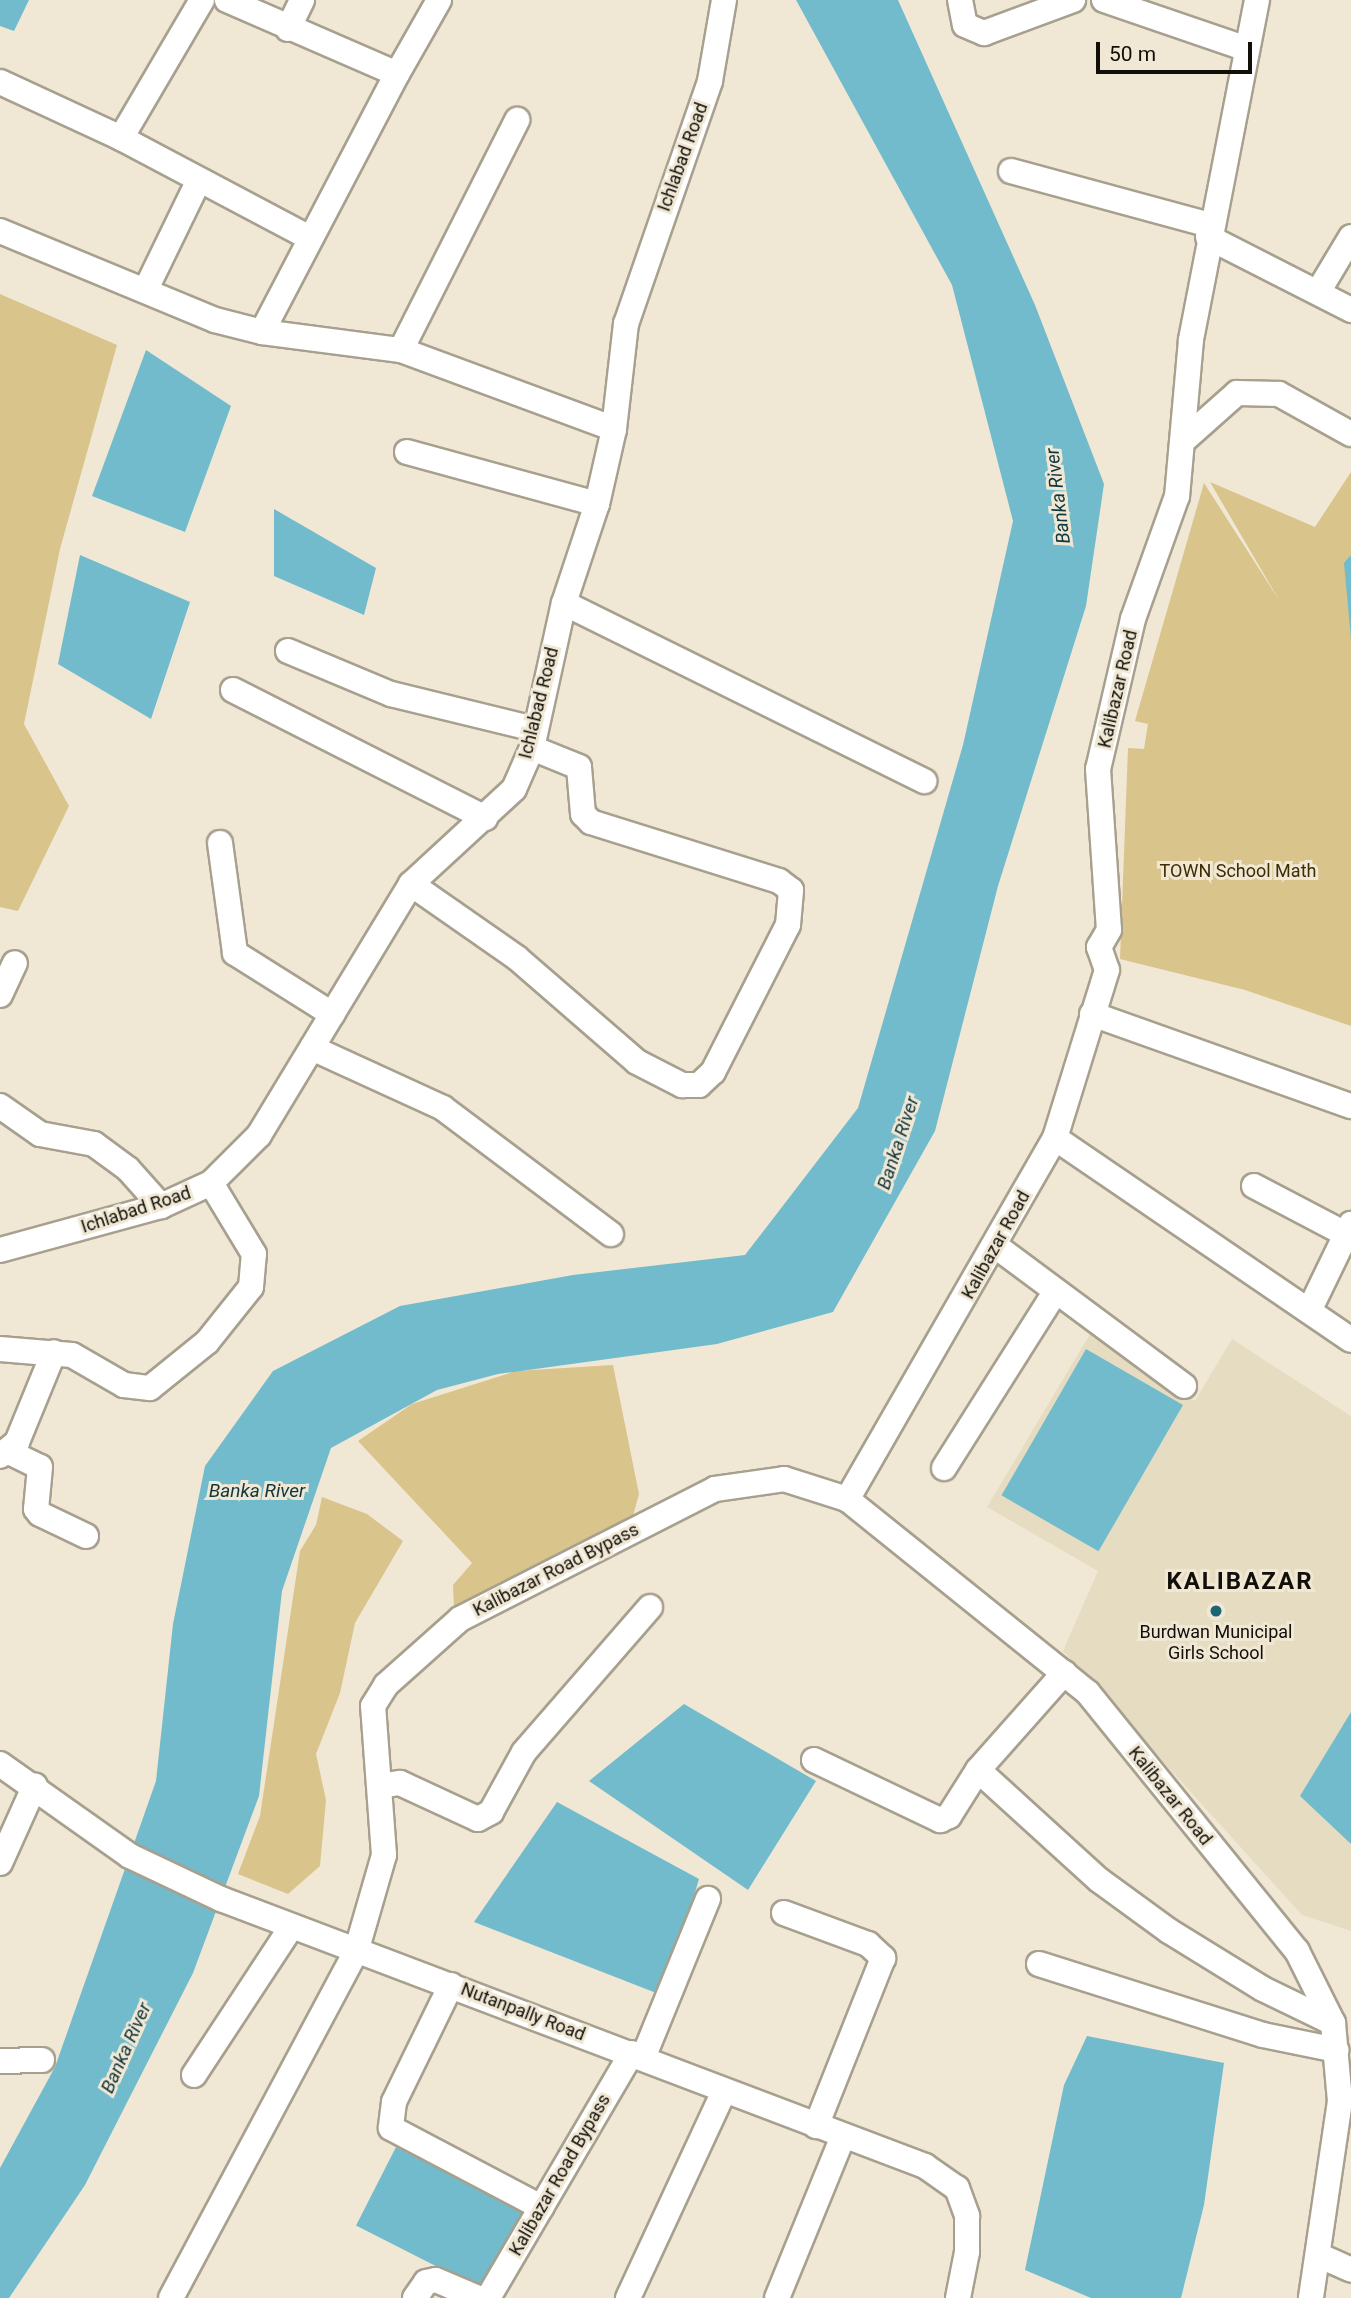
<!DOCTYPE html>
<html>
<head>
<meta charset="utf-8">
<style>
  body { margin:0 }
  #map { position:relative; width:1351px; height:2298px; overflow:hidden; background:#f0e8d5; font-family:Roboto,sans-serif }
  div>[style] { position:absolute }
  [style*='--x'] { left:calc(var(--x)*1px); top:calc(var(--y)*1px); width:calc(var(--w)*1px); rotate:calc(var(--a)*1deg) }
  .built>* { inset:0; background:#e6dcc2 }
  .green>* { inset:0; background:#d9c48c }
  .water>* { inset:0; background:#71bbcc; transform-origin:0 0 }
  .roads { filter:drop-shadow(2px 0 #a7a08e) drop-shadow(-2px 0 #a7a08e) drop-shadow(0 2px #a7a08e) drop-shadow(0 -2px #a7a08e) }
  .street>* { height:24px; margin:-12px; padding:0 12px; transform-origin:12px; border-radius:12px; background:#fff }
  .dots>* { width:19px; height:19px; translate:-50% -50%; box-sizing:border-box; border:4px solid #f0e8d5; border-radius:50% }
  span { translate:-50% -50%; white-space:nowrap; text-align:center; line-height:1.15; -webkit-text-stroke:6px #f0e8d5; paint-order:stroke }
  .street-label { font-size:18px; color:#120f09 }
  .park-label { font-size:18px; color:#3d2d00 }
  .poi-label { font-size:18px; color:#120f09 }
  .water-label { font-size:19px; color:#11363d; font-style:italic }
  .district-label { font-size:24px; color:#120f09; font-weight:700; letter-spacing:2px }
  .scale { position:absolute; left:1096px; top:42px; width:156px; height:32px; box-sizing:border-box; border:4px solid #120f09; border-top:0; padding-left:9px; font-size:21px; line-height:24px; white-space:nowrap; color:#120f09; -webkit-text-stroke:5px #f0e8d5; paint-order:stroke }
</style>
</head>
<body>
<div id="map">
  <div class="built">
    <i style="clip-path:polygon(1093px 1329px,1195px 1401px,1232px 1339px,1351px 1416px,1351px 1931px,1302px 1915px,1063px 1651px,1098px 1571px,987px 1507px)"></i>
  </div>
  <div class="green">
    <i style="clip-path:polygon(0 294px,117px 345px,60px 549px,24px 724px,69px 806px,18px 911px,0 907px)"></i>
    <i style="clip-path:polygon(1351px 472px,1351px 1026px,1245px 990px,1120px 959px,1128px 748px,1144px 749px,1148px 724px,1135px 721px,1204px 483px,1279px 600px,1210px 482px,1315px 527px)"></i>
    <i style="clip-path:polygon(613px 1365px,639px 1494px,631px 1523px,454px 1609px,453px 1585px,472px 1563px,358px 1441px,412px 1404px,516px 1371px)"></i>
    <i style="clip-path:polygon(322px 1497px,367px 1514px,403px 1541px,355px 1623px,340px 1693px,316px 1754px,326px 1800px,320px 1866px,288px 1894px,238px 1874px,260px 1816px,300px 1551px,316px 1525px)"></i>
  </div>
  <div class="water">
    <i style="clip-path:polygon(0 0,29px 0,14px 31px,0 26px)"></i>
    <i style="clip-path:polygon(796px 0,898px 0,1035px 305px,1104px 484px,1086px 606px,998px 886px,935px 1131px,833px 1312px,717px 1344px,498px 1374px,437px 1390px,331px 1448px,282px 1591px,259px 1796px,193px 1973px,85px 2185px,9px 2298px,0 2298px,0 2168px,55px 2067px,156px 1781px,173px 1624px,205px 1466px,273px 1371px,400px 1306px,573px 1275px,745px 1255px,858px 1108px,963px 745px,1013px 521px,952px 285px)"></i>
    <i style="clip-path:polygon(146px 350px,231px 406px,185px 532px,92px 496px)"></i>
    <i style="clip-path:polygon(274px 509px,376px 568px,364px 615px,274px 576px)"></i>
    <i style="clip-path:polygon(80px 555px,190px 602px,151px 719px,58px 664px)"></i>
    <i style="clip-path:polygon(1351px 555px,1351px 639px,1344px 563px)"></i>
    <i style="left:1086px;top:1349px;width:112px;height:169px;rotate:30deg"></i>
    <i style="clip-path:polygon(684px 1704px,816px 1781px,748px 1890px,589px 1781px)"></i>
    <i style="clip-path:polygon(1351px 1712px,1351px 1844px,1300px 1796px)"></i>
    <i style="clip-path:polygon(557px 1802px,699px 1879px,664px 1996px,474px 1922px)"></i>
    <i style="clip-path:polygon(1087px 2036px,1224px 2063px,1204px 2205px,1181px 2298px,1091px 2298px,1025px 2270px,1064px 2085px)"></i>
    <i style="left:396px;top:2147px;width:148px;height:88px;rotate:27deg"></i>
  </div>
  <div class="roads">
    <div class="street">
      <i style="--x:227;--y:0;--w:185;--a:23.5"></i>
      <i style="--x:397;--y:74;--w:85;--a:-60.4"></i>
      <i style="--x:960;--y:0;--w:25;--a:79"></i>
      <i style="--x:965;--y:25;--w:21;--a:23"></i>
      <i style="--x:984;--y:33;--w:95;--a:-20.3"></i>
      <i style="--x:1104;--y:0;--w:151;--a:18.9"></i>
      <i style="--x:1257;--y:0;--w:346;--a:101"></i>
      <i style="--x:1191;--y:340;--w:157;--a:95.1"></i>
      <i style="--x:1177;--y:496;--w:131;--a:109.7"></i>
      <i style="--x:1133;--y:619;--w:154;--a:103.1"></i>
      <i style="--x:1098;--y:769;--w:161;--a:86.1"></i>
      <i style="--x:1109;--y:930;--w:20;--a:120"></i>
      <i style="--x:1099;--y:947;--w:24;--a:71"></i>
      <i style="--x:1107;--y:970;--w:176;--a:107.2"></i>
      <i style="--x:1055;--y:1138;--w:417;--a:119.9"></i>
      <i style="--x:847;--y:1499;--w:309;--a:38.8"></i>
      <i style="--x:1088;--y:1693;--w:332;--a:51"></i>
      <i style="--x:1297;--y:1951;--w:80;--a:63.4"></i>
      <i style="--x:1333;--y:2023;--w:78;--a:84.9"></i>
      <i style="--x:1340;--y:2101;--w:199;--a:98.4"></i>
      <i style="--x:288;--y:29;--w:32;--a:-64"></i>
      <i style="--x:0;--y:82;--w:133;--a:24.8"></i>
      <i style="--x:121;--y:138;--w:214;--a:27.9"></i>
      <i style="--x:121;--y:138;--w:160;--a:-59.6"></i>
      <i style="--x:1011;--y:171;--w:206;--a:15.2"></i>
      <i style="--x:0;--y:231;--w:233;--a:22.5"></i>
      <i style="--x:215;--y:320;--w:49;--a:14.3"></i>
      <i style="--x:262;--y:332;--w:291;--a:-62.4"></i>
      <i style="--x:1208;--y:237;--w:161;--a:27"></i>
      <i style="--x:146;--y:289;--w:119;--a:-64.1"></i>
      <i style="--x:1318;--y:292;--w:64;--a:-59"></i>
      <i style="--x:262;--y:332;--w:140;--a:7.4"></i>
      <i style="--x:401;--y:350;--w:227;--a:20.3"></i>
      <i style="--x:401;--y:350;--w:258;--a:-63.2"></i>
      <i style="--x:1184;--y:440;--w:71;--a:-41.6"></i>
      <i style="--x:1237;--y:393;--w:42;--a:1.4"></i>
      <i style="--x:1279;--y:394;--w:82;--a:29.1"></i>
      <i style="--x:407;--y:452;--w:197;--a:15.3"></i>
      <i style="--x:564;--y:603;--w:402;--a:26.3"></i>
      <i style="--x:288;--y:651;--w:112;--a:22.7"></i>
      <i style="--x:391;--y:694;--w:148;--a:13.7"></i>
      <i style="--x:233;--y:690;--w:283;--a:26.9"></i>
      <i style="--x:220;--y:843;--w:111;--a:82.2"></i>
      <i style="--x:235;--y:953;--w:115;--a:32.2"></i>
      <i style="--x:411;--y:884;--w:129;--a:34.9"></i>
      <i style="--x:517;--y:958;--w:159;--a:40.9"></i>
      <i style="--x:637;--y:1062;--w:51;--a:27.1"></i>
      <i style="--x:682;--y:1085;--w:17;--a:0"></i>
      <i style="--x:699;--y:1085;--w:19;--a:-43"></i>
      <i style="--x:713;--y:1072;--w:165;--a:-63"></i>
      <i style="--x:788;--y:925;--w:35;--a:-85"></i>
      <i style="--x:791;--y:890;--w:15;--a:-143"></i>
      <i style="--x:779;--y:881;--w:197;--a:-162.6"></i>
      <i style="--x:591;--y:822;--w:11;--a:-135"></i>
      <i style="--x:583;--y:814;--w:47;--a:-94.9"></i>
      <i style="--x:579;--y:767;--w:51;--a:-158"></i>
      <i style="--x:0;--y:995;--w:35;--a:-65"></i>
      <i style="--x:1092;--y:1014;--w:275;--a:19.6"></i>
      <i style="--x:312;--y:1048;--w:144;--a:24.6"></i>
      <i style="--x:443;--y:1108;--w:210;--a:36.9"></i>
      <i style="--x:0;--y:1106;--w:49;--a:35"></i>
      <i style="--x:40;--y:1134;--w:55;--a:10.5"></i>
      <i style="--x:94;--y:1144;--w:42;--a:36.3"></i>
      <i style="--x:128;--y:1169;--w:50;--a:48.3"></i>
      <i style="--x:1055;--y:1138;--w:358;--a:34.3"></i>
      <i style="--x:1254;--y:1186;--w:110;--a:27.7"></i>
      <i style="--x:997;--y:1247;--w:233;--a:36.6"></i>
      <i style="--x:0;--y:1250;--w:167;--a:-15.3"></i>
      <i style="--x:161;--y:1206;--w:55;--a:-24.7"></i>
      <i style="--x:211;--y:1183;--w:68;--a:-45"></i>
      <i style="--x:259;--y:1135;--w:293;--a:-58.8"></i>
      <i style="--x:411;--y:884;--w:140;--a:-42.7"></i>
      <i style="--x:514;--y:789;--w:45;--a:-66.3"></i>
      <i style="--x:532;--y:748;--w:148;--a:-77.6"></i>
      <i style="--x:564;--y:603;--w:104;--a:-71.6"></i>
      <i style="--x:597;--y:504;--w:77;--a:-77.2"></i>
      <i style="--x:614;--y:429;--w:106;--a:-83.5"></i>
      <i style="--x:626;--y:324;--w:257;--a:-70.9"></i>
      <i style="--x:710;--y:81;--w:82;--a:-80.2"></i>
      <i style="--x:1309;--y:1311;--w:97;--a:-64.2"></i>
      <i style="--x:0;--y:1349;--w:72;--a:4.8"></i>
      <i style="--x:72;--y:1355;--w:60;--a:30"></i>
      <i style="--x:124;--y:1385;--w:26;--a:7"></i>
      <i style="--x:150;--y:1388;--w:73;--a:-38.9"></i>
      <i style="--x:207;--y:1342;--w:70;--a:-51.3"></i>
      <i style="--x:251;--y:1287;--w:33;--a:-85"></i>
      <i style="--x:254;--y:1254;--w:83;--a:-121.2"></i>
      <i style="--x:9;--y:1452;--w:34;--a:26"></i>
      <i style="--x:40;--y:1467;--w:42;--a:95.4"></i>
      <i style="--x:36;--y:1509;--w:6;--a:51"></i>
      <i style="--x:40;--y:1514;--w:51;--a:25.6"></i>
      <i style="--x:0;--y:1456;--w:22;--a:-39"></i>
      <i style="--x:17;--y:1442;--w:97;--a:-67.7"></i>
      <i style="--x:944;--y:1468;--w:209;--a:-57.7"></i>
      <i style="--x:814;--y:1760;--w:140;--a:25.5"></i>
      <i style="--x:940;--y:1820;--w:10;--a:-24"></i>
      <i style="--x:949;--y:1816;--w:54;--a:-57.8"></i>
      <i style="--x:978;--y:1770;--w:130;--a:-48.4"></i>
      <i style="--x:0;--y:1764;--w:159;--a:35.3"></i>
      <i style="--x:130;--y:1856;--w:101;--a:25.3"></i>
      <i style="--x:221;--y:1899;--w:753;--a:20.77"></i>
      <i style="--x:925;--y:2166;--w:39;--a:35"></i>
      <i style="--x:957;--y:2188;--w:30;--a:70"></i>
      <i style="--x:967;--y:2216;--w:36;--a:90"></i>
      <i style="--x:967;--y:2252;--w:47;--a:101.1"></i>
      <i style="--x:978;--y:1770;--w:164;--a:42.3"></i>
      <i style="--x:1099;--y:1880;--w:87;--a:36.1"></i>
      <i style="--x:1169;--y:1931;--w:110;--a:31.7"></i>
      <i style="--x:1263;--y:1989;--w:78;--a:25.9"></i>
      <i style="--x:380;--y:1786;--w:20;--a:-9"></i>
      <i style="--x:400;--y:1783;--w:86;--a:24.8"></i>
      <i style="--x:478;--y:1819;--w:15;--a:-28"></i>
      <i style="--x:491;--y:1812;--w:68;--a:-61.2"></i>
      <i style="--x:524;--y:1752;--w:192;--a:-49"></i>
      <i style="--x:0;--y:1863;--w:85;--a:-65.8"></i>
      <i style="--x:784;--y:1913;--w:90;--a:20.3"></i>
      <i style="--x:868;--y:1944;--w:21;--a:43"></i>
      <i style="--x:883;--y:1958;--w:181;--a:111.7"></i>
      <i style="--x:1039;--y:1964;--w:235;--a:17.6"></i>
      <i style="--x:1263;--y:2035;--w:75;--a:11.6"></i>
      <i style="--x:451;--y:1985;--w:130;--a:116"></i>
      <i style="--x:394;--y:2102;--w:26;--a:97"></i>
      <i style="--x:391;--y:2128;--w:170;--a:27.8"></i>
      <i style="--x:643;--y:2058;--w:172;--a:-67.8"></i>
      <i style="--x:0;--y:2061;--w:42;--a:-1.4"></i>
      <i style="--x:194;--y:2075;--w:175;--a:-56.7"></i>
      <i style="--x:1318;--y:2255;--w:36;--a:24"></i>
      <i style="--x:171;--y:2298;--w:392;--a:-61.9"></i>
      <i style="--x:356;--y:1952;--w:101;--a:-73.9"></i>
      <i style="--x:384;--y:1855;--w:149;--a:-94.2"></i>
      <i style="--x:373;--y:1706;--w:25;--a:-58"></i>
      <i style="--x:386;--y:1685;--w:99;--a:-41.7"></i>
      <i style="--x:460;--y:1619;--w:286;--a:-27"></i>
      <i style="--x:715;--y:1489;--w:70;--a:-8.2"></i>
      <i style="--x:784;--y:1479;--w:66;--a:17.6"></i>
      <i style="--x:415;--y:2298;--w:19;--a:-55"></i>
      <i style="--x:426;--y:2282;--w:10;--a:-11"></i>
      <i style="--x:436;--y:2280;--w:46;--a:23.2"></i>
      <i style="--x:488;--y:2298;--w:284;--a:-59.6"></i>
      <i style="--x:628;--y:2298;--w:228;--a:-65.1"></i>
      <i style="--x:777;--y:2298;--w:175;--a:-67.8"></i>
    </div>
  </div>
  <div class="dots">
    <i style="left:1216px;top:1611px;background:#1c6472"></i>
  </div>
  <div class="street-label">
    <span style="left:683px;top:157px;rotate:-70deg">Ichlabad Road</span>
    <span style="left:1118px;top:689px;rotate:-77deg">Kalibazar Road</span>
    <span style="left:539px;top:703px;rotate:-76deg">Ichlabad Road</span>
    <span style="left:136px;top:1210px;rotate:-18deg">Ichlabad Road</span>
    <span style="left:996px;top:1245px;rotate:-61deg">Kalibazar Road</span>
    <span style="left:556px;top:1570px;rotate:-27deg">Kalibazar Road Bypass</span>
    <span style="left:1170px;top:1796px;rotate:51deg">Kalibazar Road</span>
    <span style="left:523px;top:2012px;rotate:21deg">Nutanpally Road</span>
    <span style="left:560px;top:2175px;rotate:-60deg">Kalibazar Road Bypass</span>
  </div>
  <div class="park-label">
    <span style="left:1238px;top:871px">TOWN School Math</span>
  </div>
  <div class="poi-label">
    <span style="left:1216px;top:1643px">Burdwan Municipal<br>Girls School</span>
  </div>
  <div class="water-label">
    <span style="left:1058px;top:496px;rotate:-97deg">Banka River</span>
    <span style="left:898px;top:1143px;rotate:-72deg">Banka River</span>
    <span style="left:257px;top:1491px">Banka River</span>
    <span style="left:126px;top:2048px;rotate:-66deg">Banka River</span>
  </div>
  <div class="district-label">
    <span style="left:1240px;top:1582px">KALIBAZAR</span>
  </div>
  <div class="scale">50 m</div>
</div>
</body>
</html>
